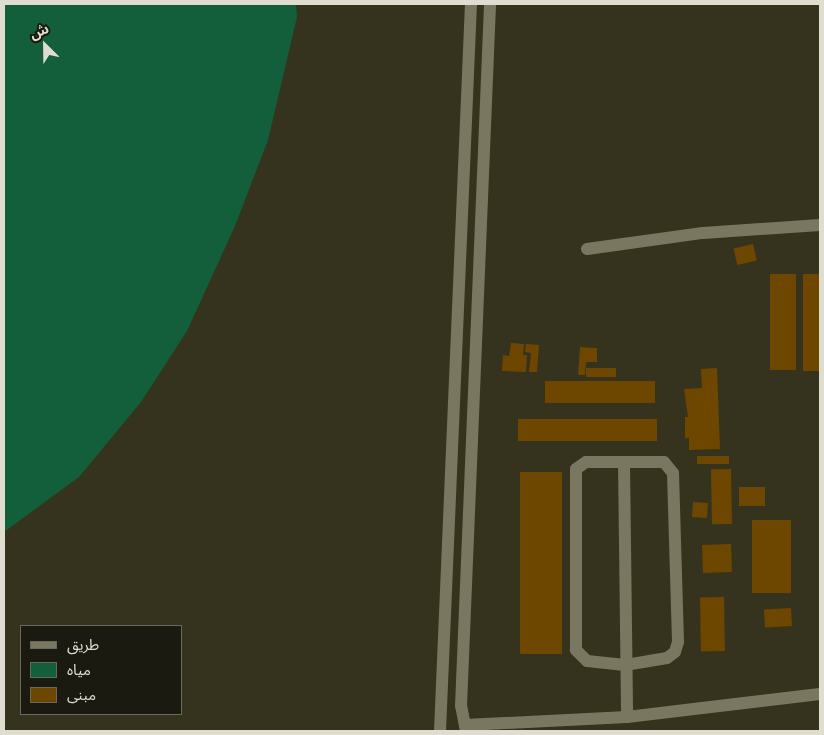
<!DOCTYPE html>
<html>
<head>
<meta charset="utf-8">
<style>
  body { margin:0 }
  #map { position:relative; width:824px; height:735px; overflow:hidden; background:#35331e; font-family:Roboto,"Noto Sans Arabic",sans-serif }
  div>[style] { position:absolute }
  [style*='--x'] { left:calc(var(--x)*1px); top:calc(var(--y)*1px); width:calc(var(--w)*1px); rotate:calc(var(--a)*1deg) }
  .water>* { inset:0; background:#135e3b }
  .building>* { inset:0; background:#6d4700; transform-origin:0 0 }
  .minor>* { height:12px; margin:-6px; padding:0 6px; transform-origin:6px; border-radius:6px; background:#79775f }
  span { translate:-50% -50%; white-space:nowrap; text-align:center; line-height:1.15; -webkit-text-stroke:4px #1b1a11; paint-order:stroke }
  .frame { position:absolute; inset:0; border:5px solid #deddd0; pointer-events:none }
  .legend { position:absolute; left:20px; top:625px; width:162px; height:90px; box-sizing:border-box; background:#1b1a11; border:1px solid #69685d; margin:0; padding:6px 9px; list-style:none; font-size:15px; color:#deddd0 }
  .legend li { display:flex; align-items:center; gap:10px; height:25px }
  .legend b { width:25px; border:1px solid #69685d }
  .north { position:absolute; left:20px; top:20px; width:50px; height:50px; -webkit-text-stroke:4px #1b1a11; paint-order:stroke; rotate:337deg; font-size:14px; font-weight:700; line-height:20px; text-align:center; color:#deddd0 }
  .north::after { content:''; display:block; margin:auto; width:18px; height:22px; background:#deddd0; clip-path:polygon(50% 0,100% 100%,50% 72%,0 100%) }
</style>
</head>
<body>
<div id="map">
  <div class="water">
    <i style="clip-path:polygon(4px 4px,296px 4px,297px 17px,268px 140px,235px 226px,187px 331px,141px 402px,79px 477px,4px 532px)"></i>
  </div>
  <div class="building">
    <i style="left:753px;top:244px;width:17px;height:20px;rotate:77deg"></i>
    <i style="left:770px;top:274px;width:26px;height:96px"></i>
    <i style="left:803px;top:274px;width:17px;height:97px"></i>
    <i style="clip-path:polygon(511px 343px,524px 344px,523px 355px,527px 355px,526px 372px,502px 371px,503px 355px,509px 356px)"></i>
    <i style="clip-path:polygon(526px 344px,539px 345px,537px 372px,529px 372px,531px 353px,525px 352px)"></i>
    <i style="clip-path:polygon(580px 347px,597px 348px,597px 362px,586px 362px,585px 375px,578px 375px)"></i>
    <i style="left:616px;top:368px;width:9px;height:30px;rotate:90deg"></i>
    <i style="clip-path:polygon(717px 368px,720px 449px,689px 450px,689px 438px,685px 438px,685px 417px,688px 417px,684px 389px,702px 388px,701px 369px)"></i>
    <i style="left:545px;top:381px;width:110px;height:22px"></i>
    <i style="left:657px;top:419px;width:22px;height:139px;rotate:90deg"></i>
    <i style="left:697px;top:456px;width:32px;height:8px"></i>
    <i style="left:731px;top:469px;width:55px;height:20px;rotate:89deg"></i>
    <i style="left:520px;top:472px;width:42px;height:182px"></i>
    <i style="left:765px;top:487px;width:19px;height:26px;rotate:90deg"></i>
    <i style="left:693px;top:502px;width:15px;height:15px;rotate:4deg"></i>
    <i style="left:752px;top:520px;width:39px;height:73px"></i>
    <i style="left:731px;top:544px;width:28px;height:29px;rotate:88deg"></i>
    <i style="left:724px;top:597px;width:54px;height:24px;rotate:89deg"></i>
    <i style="left:791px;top:608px;width:18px;height:27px;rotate:87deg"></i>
  </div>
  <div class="minor">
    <i style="--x:587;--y:249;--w:117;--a:-7.9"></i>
    <i style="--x:703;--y:233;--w:117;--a:-3.9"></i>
    <i style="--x:586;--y:462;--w:78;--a:0"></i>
    <i style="--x:664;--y:462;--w:14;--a:51"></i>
    <i style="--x:673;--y:473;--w:169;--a:88.3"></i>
    <i style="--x:678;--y:642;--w:10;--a:107"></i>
    <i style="--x:675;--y:652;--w:10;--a:143"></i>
    <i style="--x:667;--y:658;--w:43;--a:170.5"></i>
    <i style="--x:625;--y:665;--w:38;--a:-174"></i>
    <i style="--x:587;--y:661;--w:16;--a:-135"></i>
    <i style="--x:576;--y:650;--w:181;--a:-90"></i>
    <i style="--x:576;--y:469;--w:12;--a:-35"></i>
    <i style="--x:624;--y:462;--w:255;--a:89.3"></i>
    <i style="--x:465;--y:725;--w:162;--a:-2.8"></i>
    <i style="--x:627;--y:717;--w:194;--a:-6.8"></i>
    <i style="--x:440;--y:731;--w:728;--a:-87.56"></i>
    <i style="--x:466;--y:731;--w:25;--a:-101"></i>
    <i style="--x:461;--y:706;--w:703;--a:-87.63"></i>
  </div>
  <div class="frame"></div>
  <ul class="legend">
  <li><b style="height:6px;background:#79775f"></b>طريق</li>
  <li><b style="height:14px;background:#135e3b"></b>مياه</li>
  <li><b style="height:14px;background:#6d4700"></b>مبنى</li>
  </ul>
  <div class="north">ش</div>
</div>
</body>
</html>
